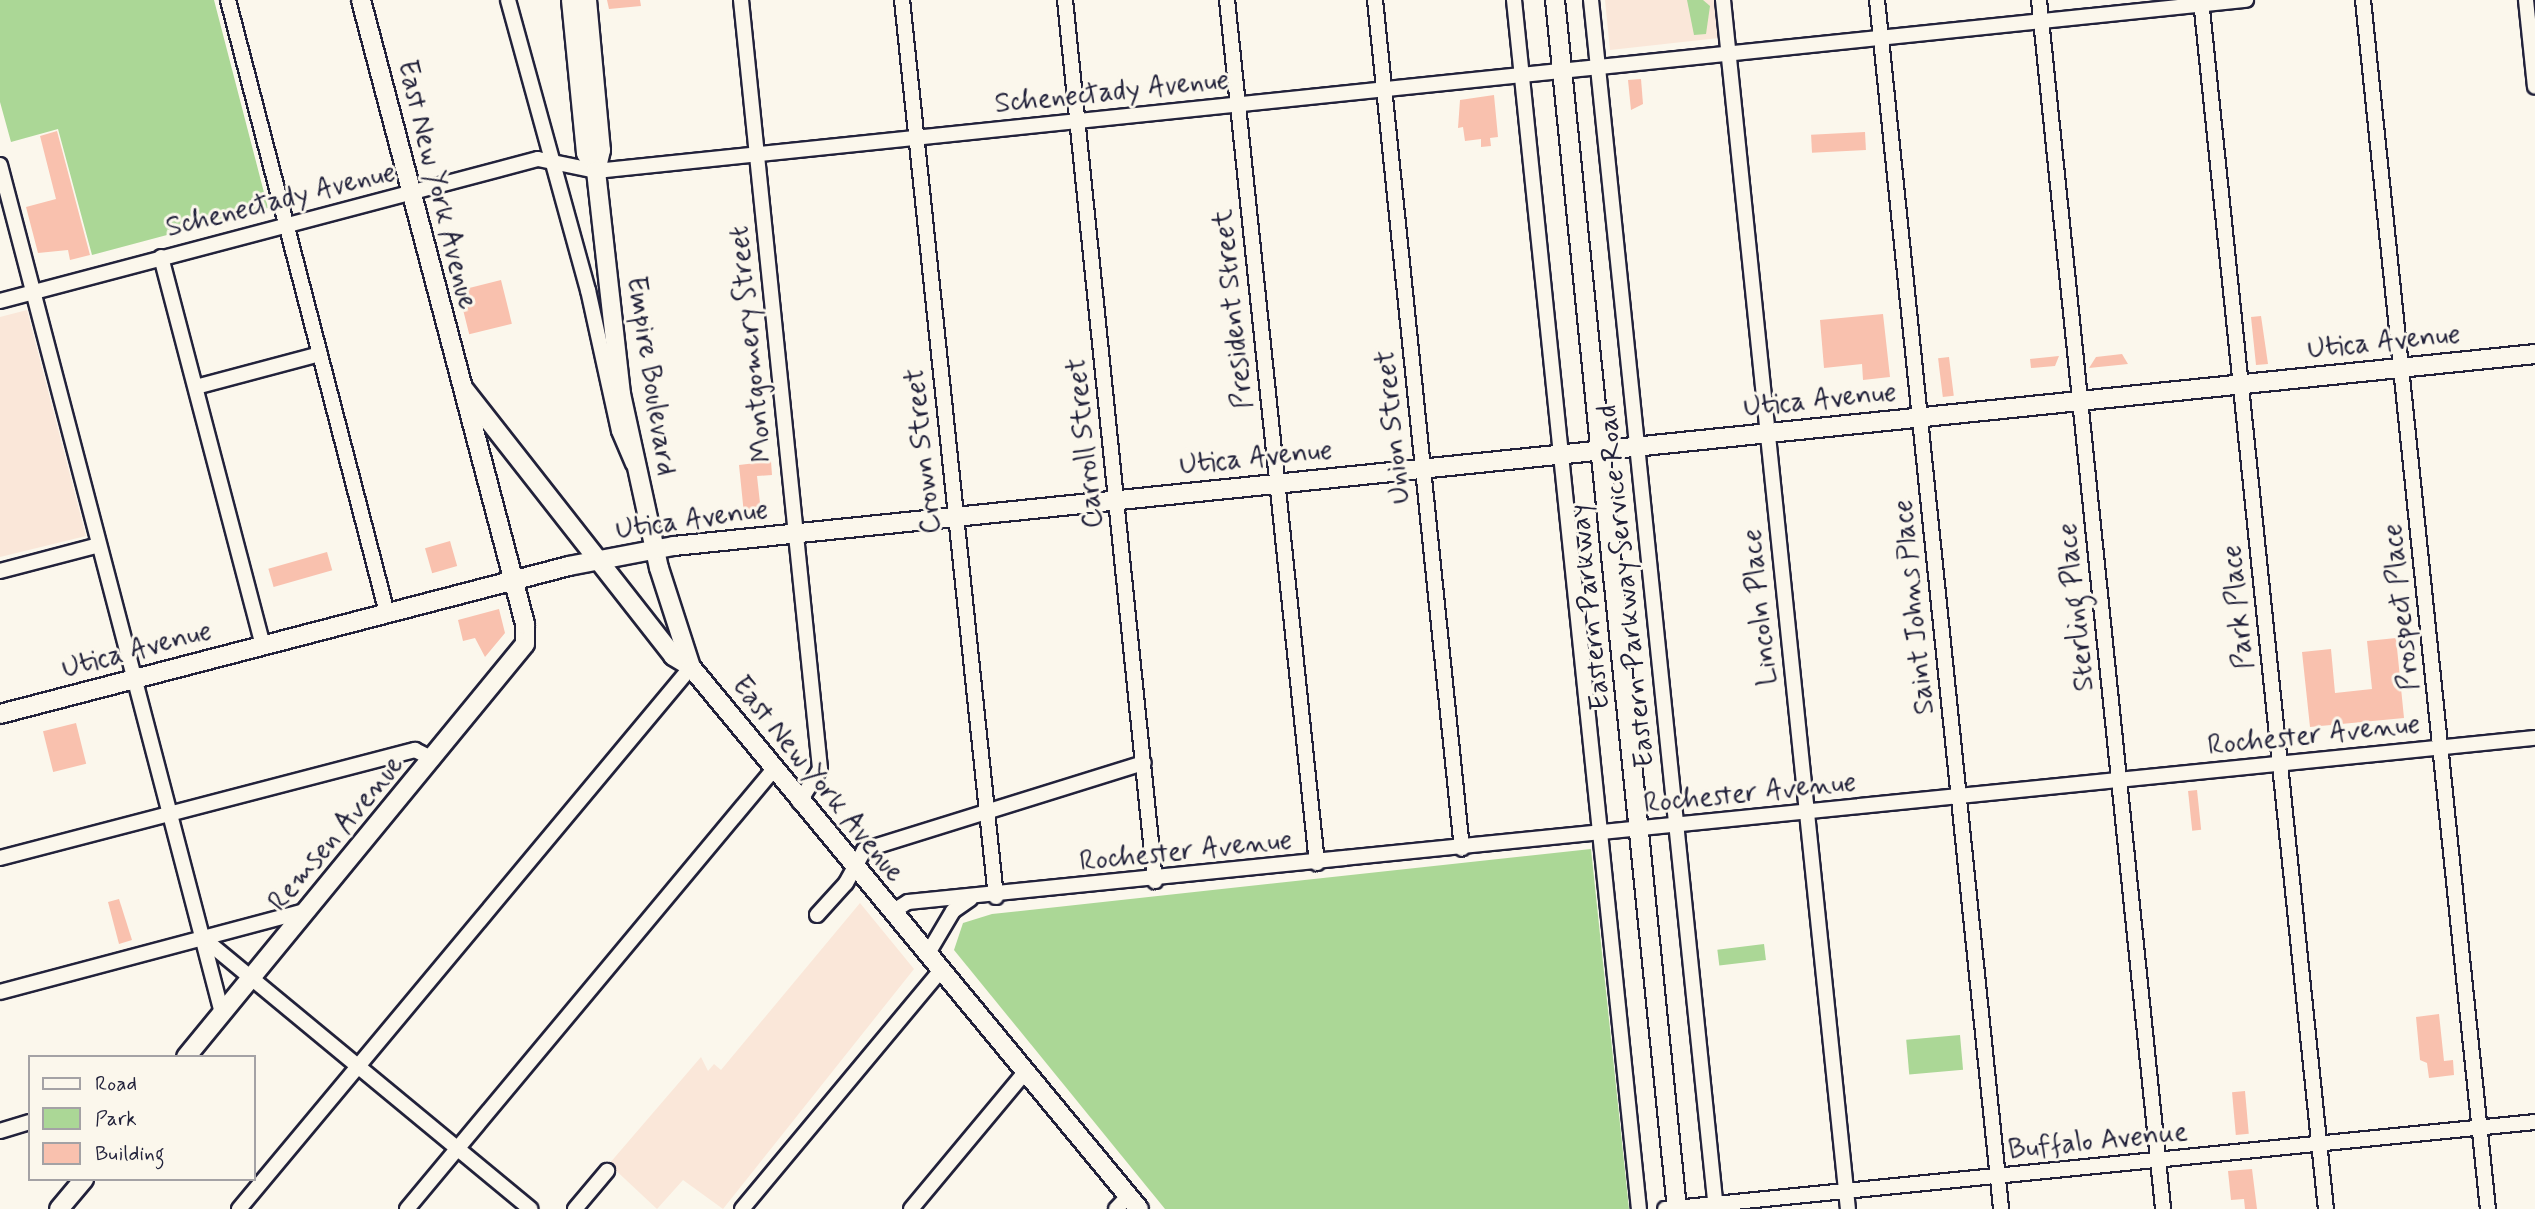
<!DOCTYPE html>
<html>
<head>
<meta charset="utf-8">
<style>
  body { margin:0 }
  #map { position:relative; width:2535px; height:1209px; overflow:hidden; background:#fbf7ec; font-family:Mynerve,sans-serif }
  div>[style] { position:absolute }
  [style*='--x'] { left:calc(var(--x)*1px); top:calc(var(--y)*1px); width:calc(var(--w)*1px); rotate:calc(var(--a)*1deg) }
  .built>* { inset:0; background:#fae7d9 }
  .green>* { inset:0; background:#abd796; transform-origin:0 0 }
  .building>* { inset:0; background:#f9c1ae; transform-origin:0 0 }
  .roads { filter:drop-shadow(2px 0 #22223b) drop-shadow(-2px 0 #22223b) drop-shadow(0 2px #22223b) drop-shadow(0 -2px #22223b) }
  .minor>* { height:14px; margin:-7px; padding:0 7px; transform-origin:7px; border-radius:7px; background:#fbf7ec }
  .major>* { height:18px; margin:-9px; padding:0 9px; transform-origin:9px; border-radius:9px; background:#fbf7ec }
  span { translate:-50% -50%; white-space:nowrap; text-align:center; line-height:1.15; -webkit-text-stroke:6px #fbf7ec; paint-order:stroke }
  .street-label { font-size:28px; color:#22223b }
  .legend { position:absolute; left:28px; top:1055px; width:228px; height:126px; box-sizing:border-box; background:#fbf7ec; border:2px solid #a4a2a5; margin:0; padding:9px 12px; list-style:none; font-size:21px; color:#22223b }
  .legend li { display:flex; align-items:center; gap:14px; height:35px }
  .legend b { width:35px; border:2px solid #a4a2a5 }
</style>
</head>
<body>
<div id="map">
  <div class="built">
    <i style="clip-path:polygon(1605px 0,1715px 0,1719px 38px,1610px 50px)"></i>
    <i style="clip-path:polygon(27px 310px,86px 536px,0 557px,0 317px)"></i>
    <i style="clip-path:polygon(860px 903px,914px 969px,723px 1209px,683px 1180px,657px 1209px,609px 1164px,701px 1057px,708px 1071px,714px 1064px,721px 1070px)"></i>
  </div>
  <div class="green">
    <i style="clip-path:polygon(0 0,214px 0,268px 208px,92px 255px,58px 129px,11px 142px,0 102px)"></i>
    <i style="clip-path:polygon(1687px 0,1703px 0,1710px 6px,1706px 34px,1694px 35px)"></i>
    <i style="clip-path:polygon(1591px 849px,1629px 1209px,1165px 1209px,954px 950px,963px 923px,992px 914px)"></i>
    <i style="left:1764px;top:944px;width:16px;height:47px;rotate:83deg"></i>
    <i style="left:1960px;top:1035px;width:35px;height:54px;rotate:85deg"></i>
  </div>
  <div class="building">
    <i style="clip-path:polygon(607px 0,640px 0,641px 6px,609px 9px)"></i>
    <i style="clip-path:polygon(1641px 79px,1643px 104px,1631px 110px,1628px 80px)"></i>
    <i style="clip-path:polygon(1494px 95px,1498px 137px,1490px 138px,1491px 146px,1481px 147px,1481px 139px,1465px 141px,1463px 127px,1458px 128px,1460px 100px)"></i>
    <i style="clip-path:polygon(57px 131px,90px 255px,70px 260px,68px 250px,38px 253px,26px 207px,56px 199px,40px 136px)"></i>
    <i style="left:1865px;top:132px;width:18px;height:54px;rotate:87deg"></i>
    <i style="left:501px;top:280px;width:45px;height:44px;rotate:76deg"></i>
    <i style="clip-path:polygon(1883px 314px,1890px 377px,1863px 380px,1862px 364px,1824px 368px,1820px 320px)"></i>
    <i style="clip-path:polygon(2261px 316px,2268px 364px,2256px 365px,2251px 317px)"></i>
    <i style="clip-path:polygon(2122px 354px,2128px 364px,2089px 368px,2096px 357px)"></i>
    <i style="clip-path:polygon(2059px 356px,2055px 366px,2031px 368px,2030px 359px)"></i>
    <i style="left:1949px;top:357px;width:39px;height:11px;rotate:83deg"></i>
    <i style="clip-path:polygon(771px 461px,772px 475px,757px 476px,761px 512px,744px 514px,739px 465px)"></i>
    <i style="left:450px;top:541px;width:26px;height:26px;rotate:74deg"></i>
    <i style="left:327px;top:552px;width:19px;height:61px;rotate:74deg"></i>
    <i style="clip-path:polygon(499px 609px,505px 633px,485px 657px,475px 638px,463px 641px,458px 620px)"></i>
    <i style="clip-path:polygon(2396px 638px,2404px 718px,2310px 727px,2302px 652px,2331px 649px,2335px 693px,2372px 689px,2367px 641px)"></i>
    <i style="left:76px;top:723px;width:42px;height:34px;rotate:76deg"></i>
    <i style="left:2197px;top:790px;width:40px;height:9px;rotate:84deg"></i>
    <i style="clip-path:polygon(119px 899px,132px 940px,119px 944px,108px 902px)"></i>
    <i style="clip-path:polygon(2439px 1014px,2444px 1061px,2453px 1060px,2454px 1075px,2429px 1078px,2427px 1063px,2420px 1060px,2416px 1017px)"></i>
    <i style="left:2245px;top:1091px;width:43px;height:13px;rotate:85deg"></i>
    <i style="clip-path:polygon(2252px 1169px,2257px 1209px,2245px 1209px,2244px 1199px,2231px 1200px,2228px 1171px)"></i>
  </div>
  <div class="roads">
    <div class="minor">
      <i style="--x:228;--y:0;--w:633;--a:75.46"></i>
      <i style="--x:508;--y:0;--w:301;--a:74.6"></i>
      <i style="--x:588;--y:290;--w:144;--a:77.6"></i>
      <i style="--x:619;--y:431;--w:36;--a:67"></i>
      <i style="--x:741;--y:0;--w:773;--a:84.13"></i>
      <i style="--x:820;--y:769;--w:39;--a:122"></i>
      <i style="--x:902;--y:0;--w:902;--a:84.02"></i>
      <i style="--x:1065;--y:0;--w:886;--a:84.17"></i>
      <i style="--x:1227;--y:0;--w:868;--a:84.05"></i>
      <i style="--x:1375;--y:0;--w:853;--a:84.15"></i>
      <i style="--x:1514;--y:0;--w:1215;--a:84.1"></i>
      <i style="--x:1591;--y:0;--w:1215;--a:84.1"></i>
      <i style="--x:1723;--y:0;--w:1215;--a:84.1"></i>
      <i style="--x:1877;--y:0;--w:1215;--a:84.14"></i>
      <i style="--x:2039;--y:0;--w:1215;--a:84.14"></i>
      <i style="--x:2201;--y:0;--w:1215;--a:84.1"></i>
      <i style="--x:2363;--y:0;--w:1215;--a:84.1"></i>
      <i style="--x:2526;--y:0;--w:87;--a:84.1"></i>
      <i style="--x:0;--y:165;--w:877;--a:75.33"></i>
      <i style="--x:161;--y:257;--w:401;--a:75.3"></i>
      <i style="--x:0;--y:301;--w:556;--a:-14.79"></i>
      <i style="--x:538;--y:159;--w:59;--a:11.7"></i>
      <i style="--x:596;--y:171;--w:1659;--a:-5.92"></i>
      <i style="--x:196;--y:387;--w:128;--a:-14.9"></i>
      <i style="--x:0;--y:571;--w:102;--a:-14.7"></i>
      <i style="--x:0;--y:858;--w:429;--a:-14.6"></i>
      <i style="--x:415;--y:750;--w:20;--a:27"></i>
      <i style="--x:892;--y:912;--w:19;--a:-32"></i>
      <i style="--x:908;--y:902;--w:1635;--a:-5.76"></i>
      <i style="--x:817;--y:915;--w:43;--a:-47.8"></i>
      <i style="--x:846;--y:883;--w:38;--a:-61"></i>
      <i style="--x:864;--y:850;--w:293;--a:-17.3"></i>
      <i style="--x:203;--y:938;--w:425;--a:39.6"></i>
      <i style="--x:927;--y:955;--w:51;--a:-59.4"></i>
      <i style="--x:953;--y:911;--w:21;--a:-35"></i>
      <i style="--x:0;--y:992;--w:319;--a:-14.9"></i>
      <i style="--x:0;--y:1131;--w:31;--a:-17"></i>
      <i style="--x:239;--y:1209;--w:706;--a:-50.17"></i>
      <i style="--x:407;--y:1209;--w:572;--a:-50.18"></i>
      <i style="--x:575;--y:1209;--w:50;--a:-49.9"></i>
      <i style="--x:742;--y:1209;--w:310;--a:-50.2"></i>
      <i style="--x:911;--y:1209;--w:178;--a:-50.2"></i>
      <i style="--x:1116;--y:1209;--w:18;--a:-47"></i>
      <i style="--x:1665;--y:1209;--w:874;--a:-5.71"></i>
    </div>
    <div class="major">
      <i style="--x:571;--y:0;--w:154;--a:84.4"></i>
      <i style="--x:586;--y:153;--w:21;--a:61"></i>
      <i style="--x:587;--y:0;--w:151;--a:84.7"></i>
      <i style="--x:601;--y:150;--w:22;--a:103"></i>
      <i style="--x:596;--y:171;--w:224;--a:83.6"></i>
      <i style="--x:621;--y:394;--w:178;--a:77.7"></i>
      <i style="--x:659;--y:568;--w:104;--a:72.1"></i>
      <i style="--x:1555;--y:0;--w:1215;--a:84.24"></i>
      <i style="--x:464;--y:389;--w:339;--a:51.9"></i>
      <i style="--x:673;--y:656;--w:21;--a:31"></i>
      <i style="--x:691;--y:667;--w:703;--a:50.42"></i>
      <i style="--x:0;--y:714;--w:588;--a:-14.58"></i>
      <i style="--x:569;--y:566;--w:107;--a:-10.8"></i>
      <i style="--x:674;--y:546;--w:1871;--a:-5.89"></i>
      <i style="--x:186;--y:1057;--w:534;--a:-50.62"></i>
      <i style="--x:525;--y:644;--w:20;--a:-90"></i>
      <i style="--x:525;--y:624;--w:645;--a:-104.73"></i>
      <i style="--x:59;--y:1209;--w:39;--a:-50"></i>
    </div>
  </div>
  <div class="street-label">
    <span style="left:1112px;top:93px;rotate:-6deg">Schenectady Avenue</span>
    <span style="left:436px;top:185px;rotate:76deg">East New York Avenue</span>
    <span style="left:281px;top:201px;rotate:-14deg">Schenectady Avenue</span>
    <span style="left:1234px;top:309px;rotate:-96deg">President Street</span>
    <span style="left:2384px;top:343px;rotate:-6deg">Utica Avenue</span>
    <span style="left:752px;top:344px;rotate:-96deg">Montgomery Street</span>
    <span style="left:650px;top:376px;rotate:81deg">Empire Boulevard</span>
    <span style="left:1820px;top:401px;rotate:-6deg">Utica Avenue</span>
    <span style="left:1394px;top:427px;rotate:-96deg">Union Street</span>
    <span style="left:1086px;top:443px;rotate:-96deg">Carroll Street</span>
    <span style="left:924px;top:451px;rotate:-96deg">Crown Street</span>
    <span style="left:1256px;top:459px;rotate:-6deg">Utica Avenue</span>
    <span style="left:692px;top:521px;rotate:-8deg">Utica Avenue</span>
    <span style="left:1627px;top:586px;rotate:-96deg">Eastern Parkway Service Road</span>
    <span style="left:1591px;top:607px;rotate:-96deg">Eastern Parkway</span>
    <span style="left:1761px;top:607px;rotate:-96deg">Lincoln Place</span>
    <span style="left:1915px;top:607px;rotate:-96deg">Saint Johns Place</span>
    <span style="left:2077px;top:607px;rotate:-96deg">Sterling Place</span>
    <span style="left:2239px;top:607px;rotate:-96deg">Park Place</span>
    <span style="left:2402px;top:607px;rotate:-96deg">Prospect Place</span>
    <span style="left:137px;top:651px;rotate:-15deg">Utica Avenue</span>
    <span style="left:2314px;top:736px;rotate:-6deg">Rochester Avenue</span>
    <span style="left:817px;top:780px;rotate:51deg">East New York Avenue</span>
    <span style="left:1750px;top:794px;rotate:-6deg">Rochester Avenue</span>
    <span style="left:337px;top:834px;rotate:-50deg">Remsen Avenue</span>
    <span style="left:1186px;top:852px;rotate:-6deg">Rochester Avenue</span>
    <span style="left:2098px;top:1142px;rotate:-6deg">Buffalo Avenue</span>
  </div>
  <ul class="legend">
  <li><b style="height:9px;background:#fbf7ec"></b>Road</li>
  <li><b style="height:19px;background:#abd796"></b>Park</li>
  <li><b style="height:19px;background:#f9c1ae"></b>Building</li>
  </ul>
</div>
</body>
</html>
